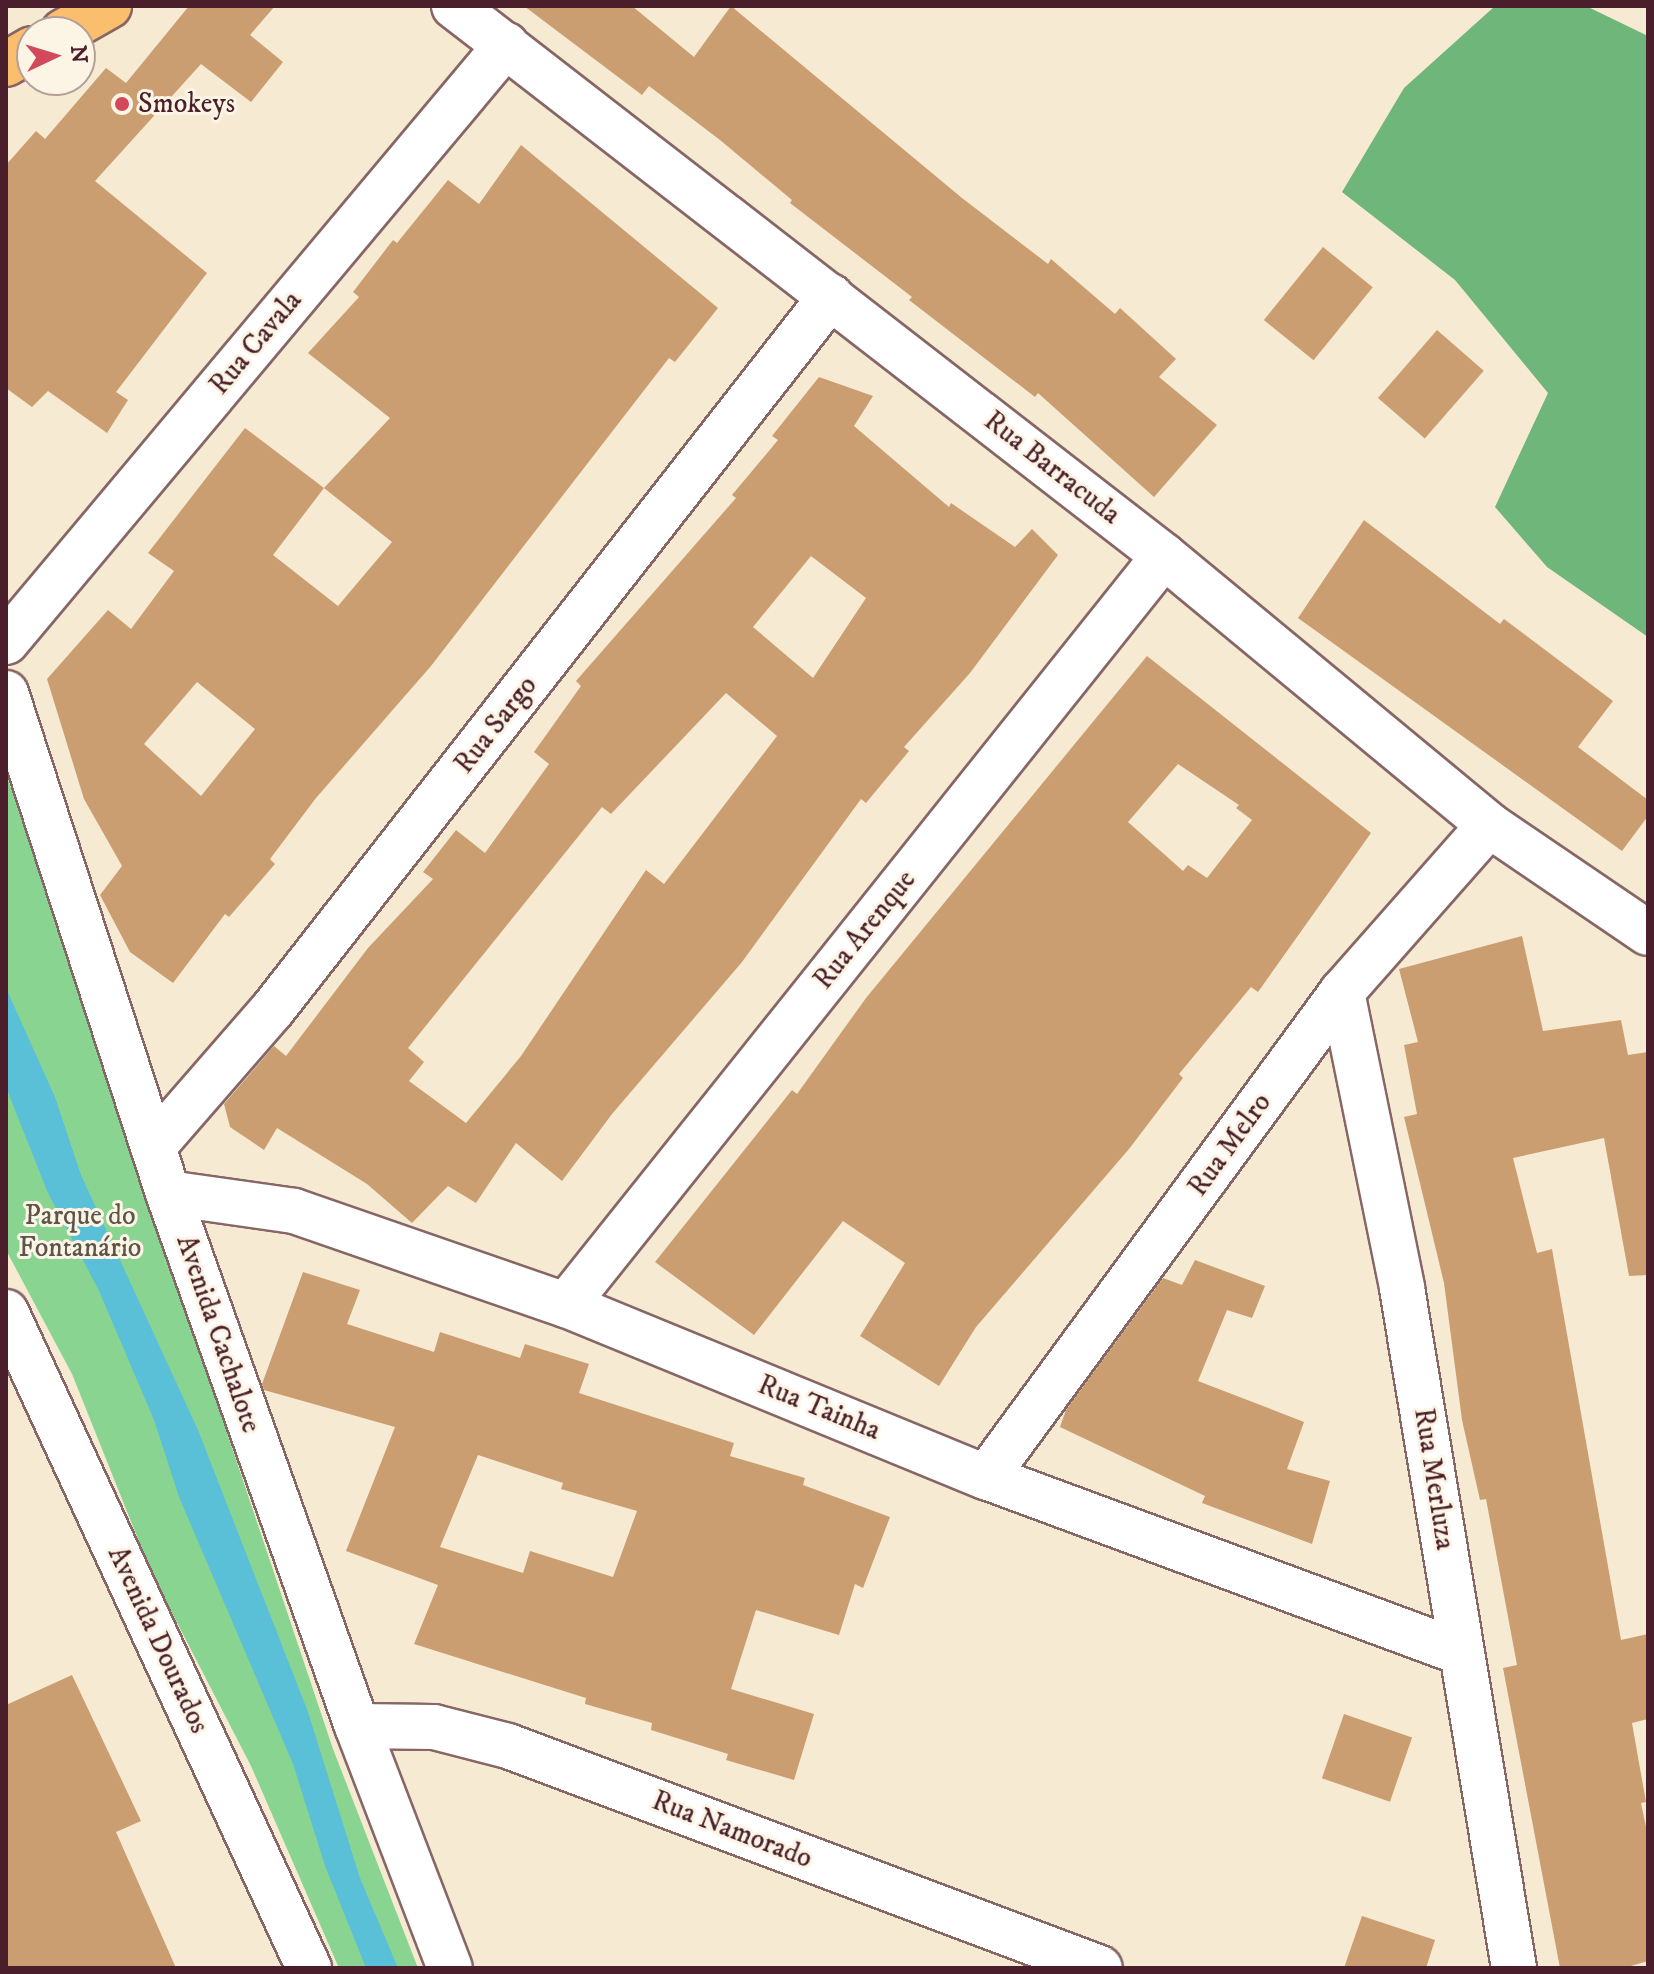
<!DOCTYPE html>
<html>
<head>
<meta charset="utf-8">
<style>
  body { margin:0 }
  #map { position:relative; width:1654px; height:1974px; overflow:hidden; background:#f7ead3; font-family:"IM FELL DW Pica",serif }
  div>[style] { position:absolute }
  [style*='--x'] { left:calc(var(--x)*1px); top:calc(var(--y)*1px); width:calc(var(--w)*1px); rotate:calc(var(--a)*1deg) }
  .green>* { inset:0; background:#8ad491 }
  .forest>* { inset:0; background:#6fb67b }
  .water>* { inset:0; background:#5ac0d7 }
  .building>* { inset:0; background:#ca9e71; transform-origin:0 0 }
  .roads { filter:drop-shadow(2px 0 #876666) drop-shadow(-2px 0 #876666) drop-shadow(0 2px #876666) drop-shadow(0 -2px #876666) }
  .minor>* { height:44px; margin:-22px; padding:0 22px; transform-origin:22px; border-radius:22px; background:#fff }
  .major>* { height:44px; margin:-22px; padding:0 22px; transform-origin:22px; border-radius:22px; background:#fabe6d }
  .dots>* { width:22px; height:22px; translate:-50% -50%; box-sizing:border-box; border:4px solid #fcf5e5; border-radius:50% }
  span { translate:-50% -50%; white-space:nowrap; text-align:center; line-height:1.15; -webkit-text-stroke:6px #fcf5e5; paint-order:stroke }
  .poi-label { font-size:28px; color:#4a1f2b }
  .left { translate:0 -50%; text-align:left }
  .street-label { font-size:28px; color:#4a1f2b }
  .park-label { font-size:28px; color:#5d554a }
  .frame { position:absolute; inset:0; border:8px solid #4a1f2b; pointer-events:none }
  .north { position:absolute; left:16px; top:16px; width:80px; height:80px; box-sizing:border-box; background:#fcf5e5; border:2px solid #b59f9b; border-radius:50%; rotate:86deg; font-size:22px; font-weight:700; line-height:32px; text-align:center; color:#4a1f2b }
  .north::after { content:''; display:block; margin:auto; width:28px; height:36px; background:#d1495b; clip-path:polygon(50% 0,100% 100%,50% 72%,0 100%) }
</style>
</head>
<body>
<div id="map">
  <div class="green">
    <i style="clip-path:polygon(6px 773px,333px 1749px,418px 1968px,339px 1968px,251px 1766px,152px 1574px,72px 1374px,6px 1250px)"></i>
  </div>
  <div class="forest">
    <i style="clip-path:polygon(1495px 6px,1586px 6px,1648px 36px,1648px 637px,1547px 567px,1495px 507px,1548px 393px,1455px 280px,1342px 192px,1404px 88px)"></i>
  </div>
  <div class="water">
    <i style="clip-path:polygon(6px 988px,55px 1097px,81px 1175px,198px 1430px,308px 1712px,360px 1878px,398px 1968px,366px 1968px,325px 1866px,293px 1764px,179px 1497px,154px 1420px,99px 1291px,47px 1191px,6px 1087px)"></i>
  </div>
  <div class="building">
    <i style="clip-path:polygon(189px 6px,275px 6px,250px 35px,283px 62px,251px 102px,201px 64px,95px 181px,207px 273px,116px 392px,128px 400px,107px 433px,48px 391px,32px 407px,6px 388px,6px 165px,36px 131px,45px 139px,106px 68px,126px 83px)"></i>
    <i style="clip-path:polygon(524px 6px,632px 6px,694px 57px,731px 6px,962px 198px,1048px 264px,1051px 259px,1115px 314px,1120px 308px,1176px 359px,1159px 377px,1217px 425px,1154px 497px,1038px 393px,1035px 397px,909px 300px,912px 297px,790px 203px,792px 200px,720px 140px,649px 86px,642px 95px)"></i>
    <i style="clip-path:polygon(evenodd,521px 145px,718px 308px,675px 362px,669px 358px,431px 666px,316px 798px,270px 859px,275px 864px,229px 917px,225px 914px,173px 983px,130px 952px,100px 895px,122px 866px,84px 799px,47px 679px,108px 610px,131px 629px,174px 571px,148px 553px,245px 428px,324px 488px,390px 418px,308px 353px,359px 297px,353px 292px,393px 240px,397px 243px,448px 180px,479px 204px,521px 145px,324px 488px,392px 542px,338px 606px,273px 555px,324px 488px,521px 145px,197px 682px,255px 729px,201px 796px,144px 744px,197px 682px)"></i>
    <i style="left:1323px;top:247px;width:64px;height:94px;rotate:39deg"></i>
    <i style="left:1437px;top:330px;width:62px;height:90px;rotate:41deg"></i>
    <i style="clip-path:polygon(evenodd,819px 377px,873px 396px,854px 426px,949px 507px,951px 503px,1015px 547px,1032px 529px,1058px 555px,970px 673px,904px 747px,909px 751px,866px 803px,861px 799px,742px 962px,612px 1114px,562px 1181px,516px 1143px,476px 1203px,448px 1186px,412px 1223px,367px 1184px,277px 1128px,264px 1150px,230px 1127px,224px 1104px,274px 1046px,286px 1056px,368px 948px,433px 879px,423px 872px,456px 830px,485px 853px,549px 764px,534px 752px,581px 686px,576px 681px,736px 498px,732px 495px,778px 440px,772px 436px,819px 377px,811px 556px,866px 598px,813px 678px,753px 627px,811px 556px,819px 377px,726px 693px,777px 736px,664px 884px,646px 870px,521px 1056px,466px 1123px,409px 1081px,424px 1062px,408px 1048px,602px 807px,611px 814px,726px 693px)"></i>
    <i style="clip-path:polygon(1364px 520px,1500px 624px,1504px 619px,1613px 701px,1578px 747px,1648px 800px,1648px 816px,1622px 851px,1298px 618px)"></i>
    <i style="clip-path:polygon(evenodd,1147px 656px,1371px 833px,1258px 992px,1251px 987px,1179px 1074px,1183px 1078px,1129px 1149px,976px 1327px,939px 1386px,860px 1336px,905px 1263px,843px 1221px,754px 1335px,655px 1262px,792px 1090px,797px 1094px,866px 998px,1147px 656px,1178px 764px,1239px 805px,1236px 808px,1252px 820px,1207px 878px,1188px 865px,1183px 871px,1128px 822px,1178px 764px)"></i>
    <i style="clip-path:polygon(1522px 936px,1543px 1031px,1621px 1020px,1628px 1055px,1648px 1052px,1648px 1275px,1629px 1276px,1604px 1138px,1513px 1158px,1537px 1253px,1552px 1249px,1621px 1640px,1648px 1634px,1648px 1719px,1632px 1723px,1646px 1802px,1641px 1803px,1648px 1836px,1648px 1961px,1624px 1968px,1560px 1968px,1503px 1668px,1517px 1665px,1486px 1499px,1480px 1500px,1462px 1420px,1444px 1283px,1404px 1117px,1417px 1114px,1404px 1045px,1418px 1042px,1399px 969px)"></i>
    <i style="clip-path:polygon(1195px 1260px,1265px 1286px,1252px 1318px,1227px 1310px,1198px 1381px,1304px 1422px,1287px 1469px,1330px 1481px,1312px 1544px,1202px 1503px,1205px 1496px,1060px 1427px,1066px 1410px,1163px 1278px,1182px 1285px)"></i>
    <i style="clip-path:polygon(evenodd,303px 1272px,360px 1290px,347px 1324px,434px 1352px,440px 1332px,520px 1358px,525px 1344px,589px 1364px,579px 1393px,734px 1443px,730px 1456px,805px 1478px,803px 1485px,890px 1517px,863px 1588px,855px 1584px,839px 1635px,756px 1610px,731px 1689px,814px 1714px,794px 1780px,726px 1760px,728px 1754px,651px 1730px,652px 1723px,585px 1704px,586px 1698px,414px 1644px,438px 1585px,346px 1551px,395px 1427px,264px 1390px,262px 1384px,303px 1272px,478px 1455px,563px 1483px,561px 1489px,637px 1511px,613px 1577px,530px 1551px,523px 1573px,440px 1547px,478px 1455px)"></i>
    <i style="clip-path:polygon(72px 1675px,141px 1821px,116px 1832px,176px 1968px,6px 1968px,6px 1705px)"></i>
    <i style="left:1344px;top:1714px;width:72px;height:68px;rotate:19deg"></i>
    <i style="clip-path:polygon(1362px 1916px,1435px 1940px,1426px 1968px,1344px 1968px)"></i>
  </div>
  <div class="roads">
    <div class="minor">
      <i style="--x:454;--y:6;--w:898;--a:37.76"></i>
      <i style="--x:1164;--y:556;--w:422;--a:39.6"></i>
      <i style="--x:1489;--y:825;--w:192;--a:34.2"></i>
      <i style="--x:6;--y:642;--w:779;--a:-50.05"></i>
      <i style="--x:6;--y:693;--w:526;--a:72.05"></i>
      <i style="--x:168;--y:1193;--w:566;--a:70.48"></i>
      <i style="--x:357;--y:1726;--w:259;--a:69"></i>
      <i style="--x:1342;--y:992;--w:302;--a:78.5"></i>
      <i style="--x:1402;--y:1288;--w:689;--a:80.65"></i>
      <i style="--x:153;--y:1147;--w:183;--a:-49"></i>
      <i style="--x:273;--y:1009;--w:905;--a:-51.95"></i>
      <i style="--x:168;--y:1193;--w:127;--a:8.1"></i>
      <i style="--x:294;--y:1211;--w:288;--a:19.1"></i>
      <i style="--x:566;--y:1305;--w:454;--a:22.3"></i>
      <i style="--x:986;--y:1477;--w:507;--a:20.29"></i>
      <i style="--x:566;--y:1305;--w:958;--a:-51.4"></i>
      <i style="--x:6;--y:1312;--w:723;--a:65.21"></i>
      <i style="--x:986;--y:1477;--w:602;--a:-53.72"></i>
      <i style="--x:1342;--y:992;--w:222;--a:-48.6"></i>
      <i style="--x:357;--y:1726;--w:77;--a:0.7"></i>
      <i style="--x:434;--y:1727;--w:76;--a:14.4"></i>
      <i style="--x:508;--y:1746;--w:632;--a:20.56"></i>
    </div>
    <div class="major">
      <i style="--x:63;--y:32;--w:53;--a:-29.5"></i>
      <i style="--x:6;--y:64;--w:30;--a:-30"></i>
    </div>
  </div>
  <div class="dots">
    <i style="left:122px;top:104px;background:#d1495b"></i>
  </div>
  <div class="poi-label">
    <span class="left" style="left:138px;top:104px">Smokeys</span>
  </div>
  <div class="street-label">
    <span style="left:256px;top:343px;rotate:-50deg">Rua Cavala</span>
    <span style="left:1052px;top:468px;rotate:38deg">Rua Barracuda</span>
    <span style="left:496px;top:725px;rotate:-52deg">Rua Sargo</span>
    <span style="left:865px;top:930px;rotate:-51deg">Rua Arenque</span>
    <span style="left:1230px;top:1145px;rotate:-54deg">Rua Melro</span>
    <span style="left:218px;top:1334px;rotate:71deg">Avenida Cachalote</span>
    <span style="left:819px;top:1408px;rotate:22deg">Rua Tainha</span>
    <span style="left:1434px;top:1479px;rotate:81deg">Rua Merluza</span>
    <span style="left:158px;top:1640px;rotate:65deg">Avenida Dourados</span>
    <span style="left:732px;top:1830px;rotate:21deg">Rua Namorado</span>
  </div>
  <div class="park-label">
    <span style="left:80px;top:1232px">Parque do<br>Fontanário</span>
  </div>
  <div class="frame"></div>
  <div class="north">N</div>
</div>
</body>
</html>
